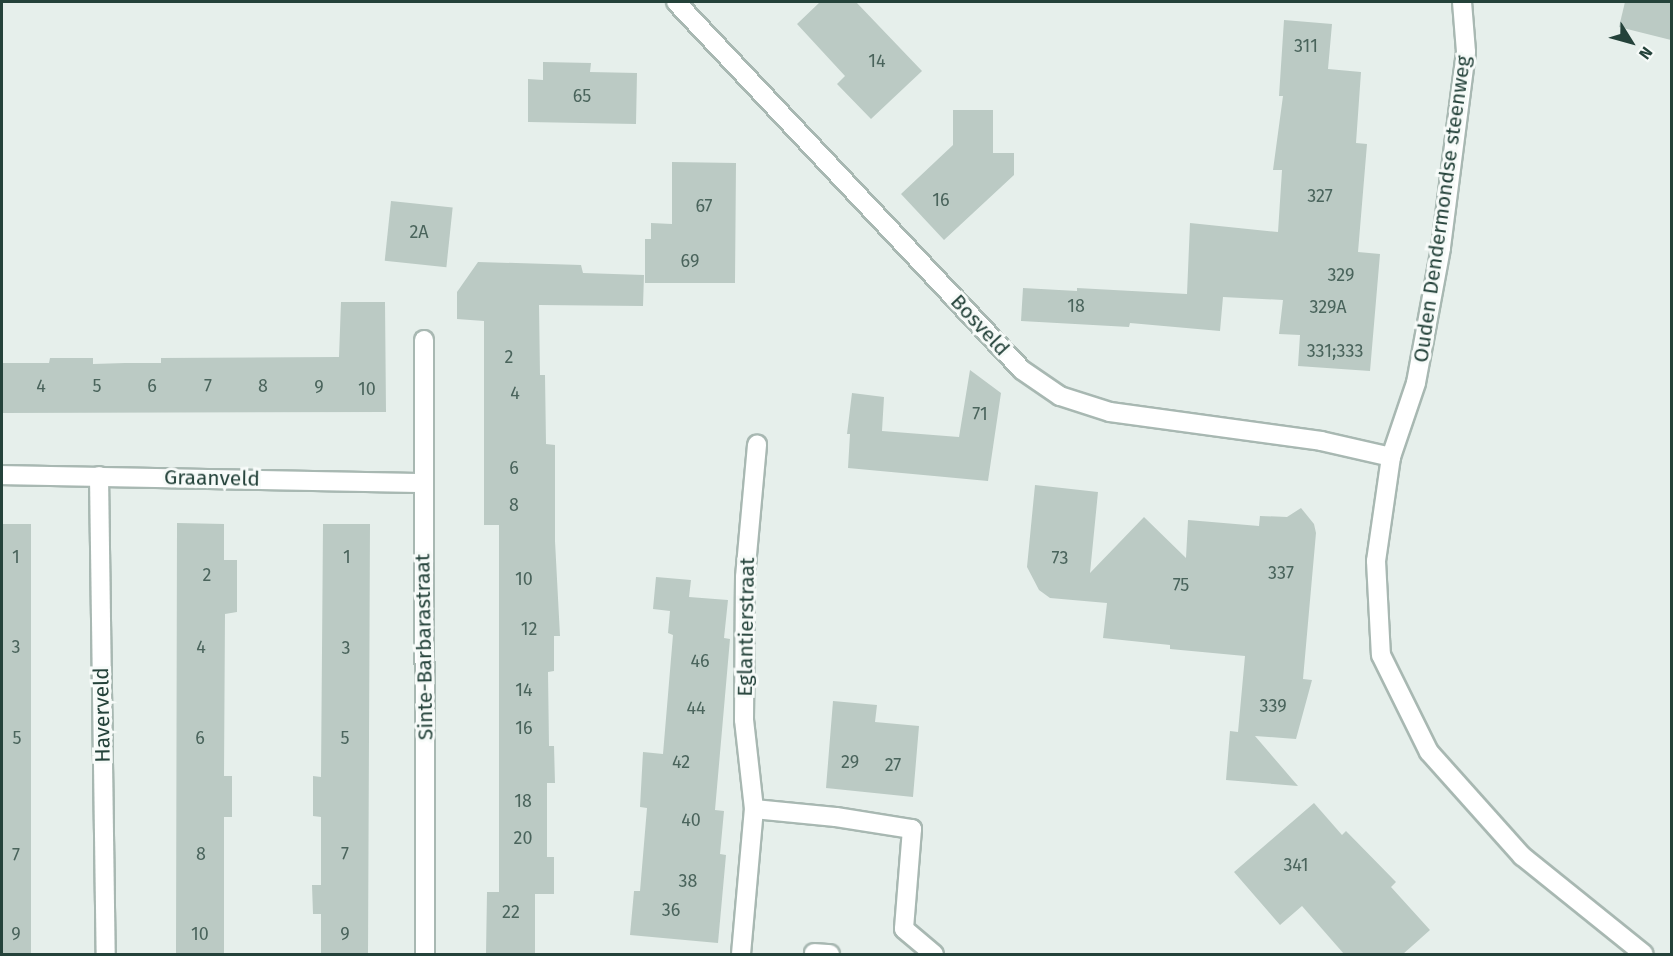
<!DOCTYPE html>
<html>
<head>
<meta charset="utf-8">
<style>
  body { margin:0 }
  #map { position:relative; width:1673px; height:956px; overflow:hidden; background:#e6efeb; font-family:"Fira Sans",sans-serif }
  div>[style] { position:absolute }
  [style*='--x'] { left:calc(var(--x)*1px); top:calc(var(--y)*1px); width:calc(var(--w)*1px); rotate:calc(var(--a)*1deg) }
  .building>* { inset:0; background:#bbcac4; transform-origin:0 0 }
  .roads { filter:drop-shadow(2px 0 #a8b8b2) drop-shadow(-2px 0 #a8b8b2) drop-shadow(0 2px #a8b8b2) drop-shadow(0 -2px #a8b8b2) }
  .street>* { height:18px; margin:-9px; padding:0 9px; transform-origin:9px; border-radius:9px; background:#fff }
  span { translate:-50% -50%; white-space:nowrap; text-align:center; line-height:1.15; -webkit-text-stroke:6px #f7fbf9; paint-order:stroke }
  .number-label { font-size:18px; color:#4a645c }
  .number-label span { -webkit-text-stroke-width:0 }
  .street-label { font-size:21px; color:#24423a }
  .frame { position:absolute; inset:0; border:3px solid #24423a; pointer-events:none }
  .north { position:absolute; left:1601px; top:12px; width:60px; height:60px; -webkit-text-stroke:4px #f7fbf9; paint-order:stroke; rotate:127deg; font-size:16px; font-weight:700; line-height:24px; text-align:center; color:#24423a }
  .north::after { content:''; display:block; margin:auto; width:21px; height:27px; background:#24423a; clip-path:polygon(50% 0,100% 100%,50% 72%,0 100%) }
</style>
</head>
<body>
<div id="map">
  <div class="building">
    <i style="clip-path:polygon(820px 2px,856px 2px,922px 71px,871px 119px,837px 84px,845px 76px,797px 24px)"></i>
    <i style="clip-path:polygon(1625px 2px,1671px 2px,1671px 40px,1619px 27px)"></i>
    <i style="clip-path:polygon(1284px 20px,1332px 24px,1328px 69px,1361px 72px,1356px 143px,1367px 144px,1358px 252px,1380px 254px,1370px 371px,1298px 366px,1300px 335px,1279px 334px,1283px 300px,1223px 297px,1220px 331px,1130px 323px,1129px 327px,1021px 321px,1023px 288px,1077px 291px,1077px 288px,1187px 294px,1190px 223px,1278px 232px,1282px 170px,1273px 170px,1283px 96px,1279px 96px)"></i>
    <i style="clip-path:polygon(543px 62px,591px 63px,590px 72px,637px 73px,636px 124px,528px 122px,528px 79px,543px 80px)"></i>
    <i style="clip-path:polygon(953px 110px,993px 110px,993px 153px,1014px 153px,1014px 175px,944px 240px,901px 194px,953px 145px)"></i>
    <i style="clip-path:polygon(672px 162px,736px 163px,735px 283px,645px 283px,645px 239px,651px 239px,651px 223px,672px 224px)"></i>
    <i style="left:391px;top:201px;width:62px;height:60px;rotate:6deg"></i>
    <i style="clip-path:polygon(478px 262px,581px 265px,583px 273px,644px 275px,643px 306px,539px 305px,540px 375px,545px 375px,546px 444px,555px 445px,555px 541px,560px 636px,554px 636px,554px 671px,548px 672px,549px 746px,554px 746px,555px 783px,547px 783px,547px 857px,554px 857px,554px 894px,535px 894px,535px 954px,486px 954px,487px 892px,499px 892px,499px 525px,484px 525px,484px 321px,457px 319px,457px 292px)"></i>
    <i style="clip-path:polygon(341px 302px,385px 302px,386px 412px,2px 413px,2px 363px,49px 363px,50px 358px,93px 358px,93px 364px,125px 363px,161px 363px,161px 358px,339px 357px)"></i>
    <i style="clip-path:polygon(970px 370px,1001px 393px,988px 481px,848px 468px,850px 434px,847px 434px,852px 393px,884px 397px,882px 431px,959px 437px)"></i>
    <i style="clip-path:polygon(1035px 485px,1098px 492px,1090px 573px,1144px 517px,1186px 558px,1188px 520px,1259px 526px,1260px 516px,1287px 517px,1301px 508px,1314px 524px,1316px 533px,1303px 679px,1312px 680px,1296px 739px,1255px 736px,1298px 786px,1226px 780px,1230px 731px,1238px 732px,1245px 656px,1170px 649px,1170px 645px,1103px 638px,1107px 603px,1050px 598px,1039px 590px,1027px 567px)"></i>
    <i style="clip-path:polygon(177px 523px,224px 524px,224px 560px,237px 560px,237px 612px,225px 614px,224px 776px,232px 776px,232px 817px,224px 817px,224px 954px,176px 954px)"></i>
    <i style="left:2px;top:524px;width:29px;height:430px"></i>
    <i style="clip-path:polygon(323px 524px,370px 524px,368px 954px,321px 954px,321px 914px,313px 914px,312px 885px,321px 885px,321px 817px,313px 816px,313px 776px,321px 777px)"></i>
    <i style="clip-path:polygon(656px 577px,691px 580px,689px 597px,728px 600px,724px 638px,730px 639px,715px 810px,724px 811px,720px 854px,726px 855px,718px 943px,630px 935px,634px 891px,640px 891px,647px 808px,640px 807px,643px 752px,663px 754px,673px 635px,668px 633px,670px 611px,653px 609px)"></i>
    <i style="clip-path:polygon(833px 701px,877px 705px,875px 722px,919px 726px,913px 797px,826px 788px)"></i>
    <i style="clip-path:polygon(1314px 803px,1342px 835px,1346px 831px,1396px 882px,1391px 887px,1430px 930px,1403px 954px,1344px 954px,1302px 906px,1280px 925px,1234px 872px)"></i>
  </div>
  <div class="roads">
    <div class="street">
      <i style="--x:676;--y:2;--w:505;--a:46.76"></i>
      <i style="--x:1022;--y:370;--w:46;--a:34.4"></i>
      <i style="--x:1060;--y:396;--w:52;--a:17.7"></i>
      <i style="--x:1110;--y:412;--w:213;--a:7.8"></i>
      <i style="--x:1321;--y:441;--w:72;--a:12.9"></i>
      <i style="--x:1462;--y:2;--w:50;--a:85.4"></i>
      <i style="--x:1466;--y:52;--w:198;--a:97.3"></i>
      <i style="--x:1441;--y:248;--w:137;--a:100.5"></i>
      <i style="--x:1416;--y:383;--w:78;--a:108.7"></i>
      <i style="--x:1391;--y:457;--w:105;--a:98.2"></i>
      <i style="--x:1376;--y:561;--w:94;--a:87"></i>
      <i style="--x:1381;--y:655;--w:108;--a:63.7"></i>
      <i style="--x:1429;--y:752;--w:140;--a:48.2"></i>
      <i style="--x:1522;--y:856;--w:156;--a:38.8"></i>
      <i style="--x:424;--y:340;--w:614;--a:89.91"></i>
      <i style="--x:2;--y:475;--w:420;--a:1.1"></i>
      <i style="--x:99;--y:476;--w:478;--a:89.2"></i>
      <i style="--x:754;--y:809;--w:90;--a:-96.4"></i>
      <i style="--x:744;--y:720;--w:143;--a:-89.6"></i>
      <i style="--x:745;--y:577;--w:133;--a:-84.8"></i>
      <i style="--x:814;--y:953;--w:16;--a:4"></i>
      <i style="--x:741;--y:954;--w:146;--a:-84.9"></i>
      <i style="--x:754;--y:809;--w:82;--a:5.6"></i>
      <i style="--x:836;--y:817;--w:77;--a:9"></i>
      <i style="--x:912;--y:829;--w:100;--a:94.6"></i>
      <i style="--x:904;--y:929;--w:39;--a:40"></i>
    </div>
  </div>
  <div class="number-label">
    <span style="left:1306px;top:46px">311</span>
    <span style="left:877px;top:61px">14</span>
    <span style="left:582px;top:96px">65</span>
    <span style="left:1320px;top:196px">327</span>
    <span style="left:941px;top:200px">16</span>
    <span style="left:704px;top:206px">67</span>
    <span style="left:419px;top:232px">2A</span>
    <span style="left:690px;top:261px">69</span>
    <span style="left:1341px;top:275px">329</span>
    <span style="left:1076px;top:306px">18</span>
    <span style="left:1328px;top:307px">329A</span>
    <span style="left:1335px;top:351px">331;333</span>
    <span style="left:509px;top:357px">2</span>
    <span style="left:41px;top:386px">4</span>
    <span style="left:97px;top:386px">5</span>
    <span style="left:152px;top:386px">6</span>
    <span style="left:208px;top:386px">7</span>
    <span style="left:263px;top:386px">8</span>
    <span style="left:319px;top:387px">9</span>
    <span style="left:367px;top:389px">10</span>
    <span style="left:515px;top:393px">4</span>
    <span style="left:980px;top:414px">71</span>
    <span style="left:514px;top:468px">6</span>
    <span style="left:514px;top:505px">8</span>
    <span style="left:16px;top:557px">1</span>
    <span style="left:347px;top:557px">1</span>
    <span style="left:1060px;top:558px">73</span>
    <span style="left:1281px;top:573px">337</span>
    <span style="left:207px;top:575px">2</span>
    <span style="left:524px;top:579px">10</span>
    <span style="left:1181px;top:585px">75</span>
    <span style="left:529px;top:629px">12</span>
    <span style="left:16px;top:647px">3</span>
    <span style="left:201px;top:647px">4</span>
    <span style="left:346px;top:648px">3</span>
    <span style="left:700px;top:661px">46</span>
    <span style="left:524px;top:690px">14</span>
    <span style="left:1273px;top:706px">339</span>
    <span style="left:696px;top:708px">44</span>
    <span style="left:524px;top:728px">16</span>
    <span style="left:17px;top:738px">5</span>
    <span style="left:200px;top:738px">6</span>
    <span style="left:345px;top:738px">5</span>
    <span style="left:681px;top:762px">42</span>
    <span style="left:850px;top:762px">29</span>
    <span style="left:893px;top:765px">27</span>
    <span style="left:523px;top:801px">18</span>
    <span style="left:691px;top:820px">40</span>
    <span style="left:523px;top:838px">20</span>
    <span style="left:201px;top:854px">8</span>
    <span style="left:345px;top:854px">7</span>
    <span style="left:16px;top:855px">7</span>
    <span style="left:1296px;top:865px">341</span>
    <span style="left:688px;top:881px">38</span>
    <span style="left:671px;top:910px">36</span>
    <span style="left:511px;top:912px">22</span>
    <span style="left:16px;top:934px">9</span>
    <span style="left:200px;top:934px">10</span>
    <span style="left:345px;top:934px">9</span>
  </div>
  <div class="street-label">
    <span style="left:1442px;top:209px;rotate:-82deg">Ouden Dendermondse steenweg</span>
    <span style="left:980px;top:325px;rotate:47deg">Bosveld</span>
    <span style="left:212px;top:478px;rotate:1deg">Graanveld</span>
    <span style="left:746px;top:627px;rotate:-89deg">Eglantierstraat</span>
    <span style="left:424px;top:647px;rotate:-91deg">Sinte-Barbarastraat</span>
    <span style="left:102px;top:715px;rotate:-91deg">Haverveld</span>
  </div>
  <div class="frame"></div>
  <div class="north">N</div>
</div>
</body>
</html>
